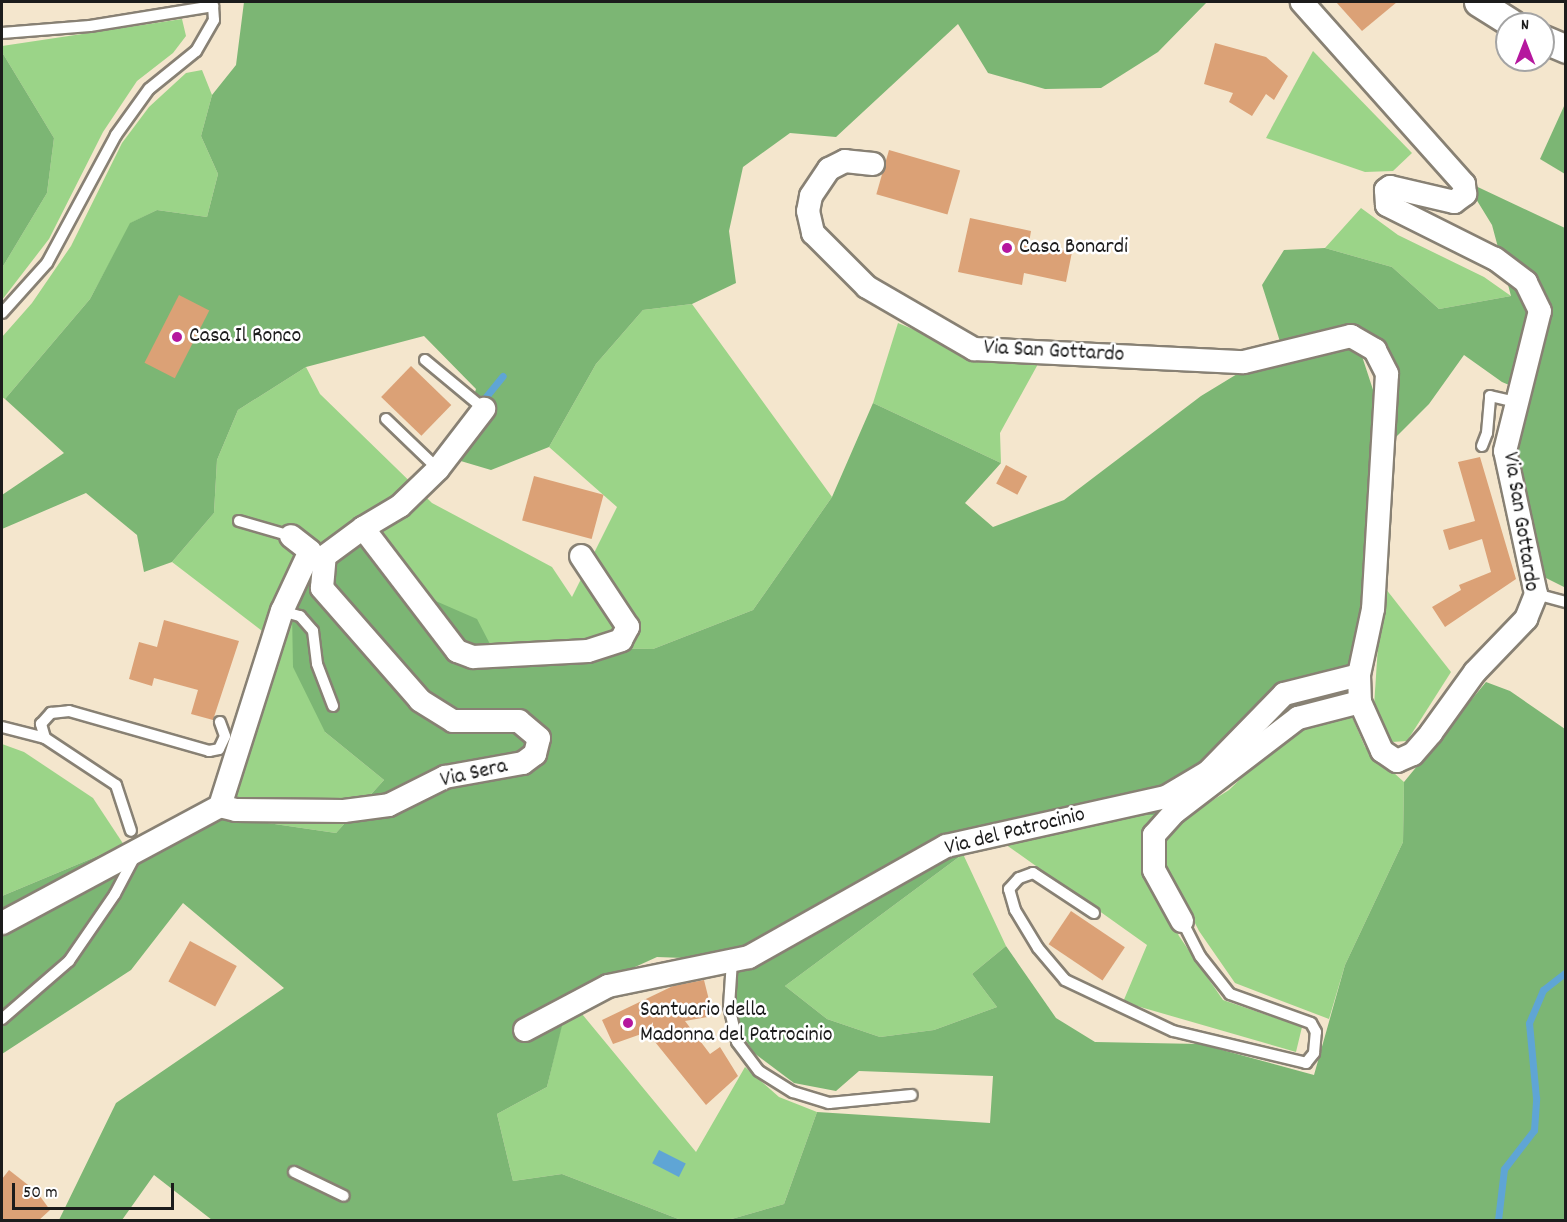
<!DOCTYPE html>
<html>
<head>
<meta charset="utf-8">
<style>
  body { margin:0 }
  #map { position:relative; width:1567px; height:1222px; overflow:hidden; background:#f4e6cd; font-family:Dekko,sans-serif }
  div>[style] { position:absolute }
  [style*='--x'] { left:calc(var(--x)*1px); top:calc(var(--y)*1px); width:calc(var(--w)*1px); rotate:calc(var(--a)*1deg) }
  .green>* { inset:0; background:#9bd488 }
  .forest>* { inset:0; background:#7cb674 }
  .water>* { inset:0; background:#5fa5d5; transform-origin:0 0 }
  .stream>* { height:7px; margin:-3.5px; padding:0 3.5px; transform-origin:3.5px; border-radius:3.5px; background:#5fa5d5 }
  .building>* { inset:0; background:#dba176; transform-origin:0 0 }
  .roads { filter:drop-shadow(2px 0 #888174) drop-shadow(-2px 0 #888174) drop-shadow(0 2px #888174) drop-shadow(0 -2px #888174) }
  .service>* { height:10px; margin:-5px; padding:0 5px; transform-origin:5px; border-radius:5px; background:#fff }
  .minor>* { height:22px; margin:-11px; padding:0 11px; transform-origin:11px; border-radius:11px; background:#fff }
  .tertiary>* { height:27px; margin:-13.5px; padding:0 13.5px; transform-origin:13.5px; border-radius:13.5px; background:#fff }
  .dots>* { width:16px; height:16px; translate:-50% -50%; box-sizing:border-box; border:3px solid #fff; border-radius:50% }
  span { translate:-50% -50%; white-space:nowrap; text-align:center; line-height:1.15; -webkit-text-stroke:5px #fff; paint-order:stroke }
  .poi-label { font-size:22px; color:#1c1c1c }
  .left { translate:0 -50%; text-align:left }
  .street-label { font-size:22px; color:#1c1c1c }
  .frame { position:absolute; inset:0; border:3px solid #1c1c1c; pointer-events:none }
  .north { position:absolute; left:1495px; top:12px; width:60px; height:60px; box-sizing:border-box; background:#fff; border:2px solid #a4a4a4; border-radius:50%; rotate:0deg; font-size:16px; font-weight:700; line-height:24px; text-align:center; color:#1c1c1c }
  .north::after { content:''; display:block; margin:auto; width:21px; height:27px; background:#b5179e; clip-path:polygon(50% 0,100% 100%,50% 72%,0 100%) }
  .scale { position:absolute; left:12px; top:1183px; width:162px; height:27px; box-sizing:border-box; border:3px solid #1c1c1c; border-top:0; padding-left:8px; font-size:18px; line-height:21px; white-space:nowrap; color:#1c1c1c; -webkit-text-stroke:4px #fff; paint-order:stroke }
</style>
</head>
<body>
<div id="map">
  <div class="green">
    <i style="clip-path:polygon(182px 19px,186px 36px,173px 53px,137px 81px,103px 132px,49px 239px,2px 300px,2px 268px,47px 193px,54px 138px,2px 52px,2px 46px)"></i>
    <i style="clip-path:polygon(1313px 51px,1412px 153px,1393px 171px,1365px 172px,1266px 138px)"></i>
    <i style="clip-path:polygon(202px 70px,212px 95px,201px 136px,218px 174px,207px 217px,157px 210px,131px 223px,90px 299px,5px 399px,2px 397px,2px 337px,32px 303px,71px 246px,122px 143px,149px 107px,186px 73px)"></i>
    <i style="clip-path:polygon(1361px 208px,1398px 235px,1484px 277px,1511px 296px,1439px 309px,1392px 267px,1325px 248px)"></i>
    <i style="clip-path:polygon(692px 304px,832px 497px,753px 610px,653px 649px,491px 646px,325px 732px,384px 780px,336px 833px,221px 816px,270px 637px,172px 562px,214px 513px,217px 460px,238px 410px,306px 367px,320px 394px,432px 503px,552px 567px,572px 597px,617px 507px,549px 447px,596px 364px,643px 310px)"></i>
    <i style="clip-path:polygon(898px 323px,977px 356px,1038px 364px,1000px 433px,1001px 463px,873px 403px)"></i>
    <i style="clip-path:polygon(1382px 584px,1451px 672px,1407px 741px,1392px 742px,1379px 737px,1373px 722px)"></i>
    <i style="clip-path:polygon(1350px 712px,1365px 747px,1404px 782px,1403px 842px,1345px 965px,1329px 1019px,1235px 983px,1199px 931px,1166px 866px,1164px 841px,1178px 822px,1229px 790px,1290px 731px)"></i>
    <i style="clip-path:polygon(2px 744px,24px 752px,93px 798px,124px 845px,2px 896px)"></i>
    <i style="clip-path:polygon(1155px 815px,1147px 839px,1148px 872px,1179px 936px,1223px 1000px,1302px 1027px,1296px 1052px,1123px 1002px,1147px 945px,1005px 844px,1122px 816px)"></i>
    <i style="clip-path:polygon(963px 854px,1006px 946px,972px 974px,997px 1007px,934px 1030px,880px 1037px,827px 1019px,785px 986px)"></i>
    <i style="clip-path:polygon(568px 997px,696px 1152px,745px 1067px,779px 1097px,817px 1112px,784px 1204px,728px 1220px,681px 1220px,562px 1174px,513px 1181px,497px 1114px,547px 1087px)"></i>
  </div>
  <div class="forest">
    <i style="clip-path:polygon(244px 2px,1207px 2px,1158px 52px,1101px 88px,1045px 89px,988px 73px,958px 24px,836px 137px,790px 133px,743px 167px,729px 231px,736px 283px,692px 304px,643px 310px,596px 364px,549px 447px,491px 470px,454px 459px,476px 389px,424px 336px,306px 367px,238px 410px,217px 460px,214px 513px,172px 562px,144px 572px,137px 535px,86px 493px,2px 529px,2px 495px,64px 453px,5px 399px,90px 299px,130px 223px,157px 210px,207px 217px,218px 174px,201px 136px,212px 95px,236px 65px)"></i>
    <i style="clip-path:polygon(2px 52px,54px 138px,47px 193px,2px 268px)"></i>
    <i style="clip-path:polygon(1565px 104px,1565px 174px,1540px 159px)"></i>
    <i style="clip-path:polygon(1465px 181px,1565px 228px,1564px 587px,1538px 574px,1511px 462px,1523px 391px,1502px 382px,1464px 355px,1429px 404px,1393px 440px,1377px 344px,1283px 351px,1262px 285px,1284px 250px,1325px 248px,1392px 267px,1439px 309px,1511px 296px,1492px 225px)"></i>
    <i style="clip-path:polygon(1342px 349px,1360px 350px,1376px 399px,1365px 625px,1355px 662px,1334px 695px,1301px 706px,1268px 725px,1245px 758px,1155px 815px,1122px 816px,963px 854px,785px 986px,827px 1019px,880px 1037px,934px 1030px,997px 1007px,972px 974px,1006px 946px,1056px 1018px,1095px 1042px,1200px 1044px,1314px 1075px,1345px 965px,1403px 842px,1404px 782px,1486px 682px,1510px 691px,1565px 729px,1565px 1220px,728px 1220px,784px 1204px,817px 1112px,990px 1123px,993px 1076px,859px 1071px,836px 1091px,794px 1083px,754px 1053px,737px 1027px,733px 992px,738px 960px,657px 957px,569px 997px,547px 1087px,497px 1114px,513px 1181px,562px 1174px,681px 1220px,212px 1220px,154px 1175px,122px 1220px,59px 1220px,116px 1103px,284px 988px,183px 903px,131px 970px,2px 1054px,2px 896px,124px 845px,221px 816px,336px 833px,384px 780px,325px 732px,293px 667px,292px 614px,317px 549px,363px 531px,415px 592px,477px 619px,491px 646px,653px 649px,753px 610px,832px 497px,873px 403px,1001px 463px,965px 503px,993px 527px,1064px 500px,1201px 396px,1247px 368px)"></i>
  </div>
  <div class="water">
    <i style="left:659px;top:1150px;width:30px;height:15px;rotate:27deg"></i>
  </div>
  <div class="stream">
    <i style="--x:480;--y:404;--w:36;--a:-51"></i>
    <i style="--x:1498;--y:1220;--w:51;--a:-83.3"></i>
    <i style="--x:1504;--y:1169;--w:49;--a:-52.4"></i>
    <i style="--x:1534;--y:1130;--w:32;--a:-86"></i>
    <i style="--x:1536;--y:1098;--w:75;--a:-95.3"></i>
    <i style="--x:1529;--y:1023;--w:36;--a:-67"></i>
    <i style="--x:1543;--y:990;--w:29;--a:-38"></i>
  </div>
  <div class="building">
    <i style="clip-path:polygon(1336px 2px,1397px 2px,1362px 31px)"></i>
    <i style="clip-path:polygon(1215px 43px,1266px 57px,1288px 76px,1274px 100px,1266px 94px,1252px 116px,1229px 102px,1233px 93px,1204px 84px)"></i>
    <i style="left:889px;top:150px;width:74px;height:46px;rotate:16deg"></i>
    <i style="clip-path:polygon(970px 218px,1031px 231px,1029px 243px,1072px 252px,1066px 282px,1024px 273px,1022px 285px,958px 272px)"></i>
    <i style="left:179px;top:295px;width:34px;height:76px;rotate:27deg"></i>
    <i style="left:411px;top:366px;width:56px;height:43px;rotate:44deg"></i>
    <i style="clip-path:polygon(1480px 457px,1516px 579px,1445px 627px,1432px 607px,1461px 590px,1459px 585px,1491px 572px,1482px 539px,1449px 550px,1443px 530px,1475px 521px,1458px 462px)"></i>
    <i style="left:1006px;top:465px;width:24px;height:21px;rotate:28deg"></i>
    <i style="left:534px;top:476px;width:72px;height:46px;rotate:15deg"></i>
    <i style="clip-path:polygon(164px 620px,239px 641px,213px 720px,191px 714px,198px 690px,154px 678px,152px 686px,129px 679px,139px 642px,157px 647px)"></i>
    <i style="left:1071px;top:911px;width:65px;height:40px;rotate:34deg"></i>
    <i style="left:190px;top:941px;width:53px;height:46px;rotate:28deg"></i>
    <i style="clip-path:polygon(704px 980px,713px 1016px,685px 1021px,710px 1054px,720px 1047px,738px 1076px,706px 1105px,647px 1032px,613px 1044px,602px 1020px,673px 986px)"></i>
    <i style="clip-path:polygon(9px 1170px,37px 1192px,50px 1210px,38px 1221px,2px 1221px,2px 1179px)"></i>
  </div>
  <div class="roads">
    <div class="service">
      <i style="--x:2;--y:33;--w:88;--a:-4.5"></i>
      <i style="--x:90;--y:26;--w:125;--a:-9.2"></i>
      <i style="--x:213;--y:6;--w:14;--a:86"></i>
      <i style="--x:214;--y:20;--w:36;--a:120"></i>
      <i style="--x:196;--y:51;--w:60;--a:141"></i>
      <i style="--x:149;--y:89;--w:57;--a:125.7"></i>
      <i style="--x:116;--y:135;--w:145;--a:118.3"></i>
      <i style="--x:47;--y:263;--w:67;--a:132"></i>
      <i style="--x:425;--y:360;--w:77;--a:39.7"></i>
      <i style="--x:386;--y:419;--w:72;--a:43.9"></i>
      <i style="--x:1482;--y:446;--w:14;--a:-69"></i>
      <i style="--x:1487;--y:433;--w:37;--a:-85"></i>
      <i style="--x:1490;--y:396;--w:26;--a:13"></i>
      <i style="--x:239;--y:521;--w:54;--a:16.1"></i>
      <i style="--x:1536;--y:594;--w:31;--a:15"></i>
      <i style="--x:282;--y:611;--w:19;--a:16"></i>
      <i style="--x:300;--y:616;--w:20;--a:49"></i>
      <i style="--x:313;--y:631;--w:33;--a:83"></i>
      <i style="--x:317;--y:664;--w:45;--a:69.1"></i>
      <i style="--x:2;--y:727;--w:44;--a:14.3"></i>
      <i style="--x:45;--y:738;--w:85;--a:33.5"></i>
      <i style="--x:116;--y:785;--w:48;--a:71.9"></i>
      <i style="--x:45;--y:738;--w:15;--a:-106"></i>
      <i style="--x:41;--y:724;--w:15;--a:-48"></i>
      <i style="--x:51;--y:713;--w:18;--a:-6"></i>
      <i style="--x:69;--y:711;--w:146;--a:15.9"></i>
      <i style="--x:209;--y:751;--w:10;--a:-11"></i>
      <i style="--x:219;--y:749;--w:14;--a:-65"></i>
      <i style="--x:225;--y:736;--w:15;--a:-110"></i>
      <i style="--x:1094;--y:913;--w:73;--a:-146.7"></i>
      <i style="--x:1033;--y:873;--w:15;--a:160"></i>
      <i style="--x:1019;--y:878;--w:15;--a:132"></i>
      <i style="--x:1009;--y:889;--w:22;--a:74"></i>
      <i style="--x:1015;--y:910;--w:44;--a:58.8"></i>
      <i style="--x:1038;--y:948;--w:42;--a:49.8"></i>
      <i style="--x:1065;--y:980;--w:119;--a:25.3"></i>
      <i style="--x:1173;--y:1031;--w:137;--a:13.5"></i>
      <i style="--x:1306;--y:1063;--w:13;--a:-51"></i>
      <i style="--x:1314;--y:1053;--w:21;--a:-85"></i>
      <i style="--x:1316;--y:1032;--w:10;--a:-119"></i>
      <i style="--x:1311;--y:1023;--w:86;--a:-160.3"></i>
      <i style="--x:1230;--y:994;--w:48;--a:-128.3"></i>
      <i style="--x:1200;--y:956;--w:39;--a:-117"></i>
      <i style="--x:732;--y:961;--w:45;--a:93.8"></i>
      <i style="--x:729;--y:1006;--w:37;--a:77"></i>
      <i style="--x:737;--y:1042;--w:36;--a:53"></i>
      <i style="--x:759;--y:1071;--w:40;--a:32"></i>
      <i style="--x:793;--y:1092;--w:38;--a:17"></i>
      <i style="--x:829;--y:1103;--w:83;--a:-5.5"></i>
      <i style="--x:2;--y:1019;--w:89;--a:-40.9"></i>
      <i style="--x:69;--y:961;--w:81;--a:-55.5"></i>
      <i style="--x:115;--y:894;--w:43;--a:-62.2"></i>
      <i style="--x:294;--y:1172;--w:55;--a:25.6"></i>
    </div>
    <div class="minor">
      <i style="--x:873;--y:164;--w:28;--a:-174"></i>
      <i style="--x:845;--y:161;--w:18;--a:153"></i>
      <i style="--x:829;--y:169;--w:32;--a:124"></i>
      <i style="--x:811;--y:196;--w:15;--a:101"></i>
      <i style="--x:808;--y:211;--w:23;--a:77"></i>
      <i style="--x:813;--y:233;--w:76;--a:45"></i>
      <i style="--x:867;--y:287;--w:124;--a:30.1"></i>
      <i style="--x:974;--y:349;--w:270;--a:2.8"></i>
      <i style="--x:1244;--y:362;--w:110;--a:-13.7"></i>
      <i style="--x:1351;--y:336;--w:28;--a:30"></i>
      <i style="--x:1375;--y:350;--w:27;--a:63"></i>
      <i style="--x:1387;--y:374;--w:235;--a:93.4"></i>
      <i style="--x:1373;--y:609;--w:67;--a:102"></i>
      <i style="--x:1359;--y:675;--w:27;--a:88"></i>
      <i style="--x:1360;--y:702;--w:54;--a:65.8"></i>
      <i style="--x:1382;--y:751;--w:18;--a:34"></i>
      <i style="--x:1397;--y:761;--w:17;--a:-24"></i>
      <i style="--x:1413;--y:754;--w:28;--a:-49"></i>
      <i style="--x:1431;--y:733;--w:75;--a:-54.2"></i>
      <i style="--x:1475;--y:672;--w:74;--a:-46.1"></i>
      <i style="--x:1526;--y:619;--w:27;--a:-68"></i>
      <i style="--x:1536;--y:594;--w:146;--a:-102.2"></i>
      <i style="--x:1505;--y:451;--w:144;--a:-76"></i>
      <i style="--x:1540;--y:311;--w:32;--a:-116"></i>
      <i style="--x:1526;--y:282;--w:39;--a:-143"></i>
      <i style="--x:1495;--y:259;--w:121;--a:-153.4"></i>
      <i style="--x:1387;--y:205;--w:15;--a:-94"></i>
      <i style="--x:1386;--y:190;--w:5;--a:-37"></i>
      <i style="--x:1390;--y:187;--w:66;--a:13.2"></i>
      <i style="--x:1454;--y:202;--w:14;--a:-36"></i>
      <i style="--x:1465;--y:194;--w:10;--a:-96"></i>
      <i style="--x:1464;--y:184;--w:244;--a:-131.7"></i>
      <i style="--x:363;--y:528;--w:43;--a:-30.7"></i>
      <i style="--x:400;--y:506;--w:53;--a:-44.2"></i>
      <i style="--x:438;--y:469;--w:76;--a:-52.5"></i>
      <i style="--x:220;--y:806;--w:16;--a:14"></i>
      <i style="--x:236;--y:810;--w:108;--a:0.5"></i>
      <i style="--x:344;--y:811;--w:45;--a:-7.6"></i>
      <i style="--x:389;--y:805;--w:63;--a:-26.6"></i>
      <i style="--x:445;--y:777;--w:79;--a:-10.2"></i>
      <i style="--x:523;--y:763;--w:15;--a:-37"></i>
      <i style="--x:535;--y:754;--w:16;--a:-76"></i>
      <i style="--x:539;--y:738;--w:26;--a:-140"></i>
      <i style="--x:519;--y:721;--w:66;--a:180"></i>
      <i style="--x:453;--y:721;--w:39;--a:-148"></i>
      <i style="--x:420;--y:700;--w:149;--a:-131.2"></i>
      <i style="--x:322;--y:588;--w:32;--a:-85"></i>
      <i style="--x:325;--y:556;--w:47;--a:-36.4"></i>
      <i style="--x:363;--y:528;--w:155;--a:52.6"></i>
      <i style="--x:457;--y:651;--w:17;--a:21"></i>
      <i style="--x:473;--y:657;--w:115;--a:-3"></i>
      <i style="--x:588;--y:651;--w:35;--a:-18"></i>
      <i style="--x:621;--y:640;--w:15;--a:-62"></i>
      <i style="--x:628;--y:627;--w:85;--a:-123.5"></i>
      <i style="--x:1182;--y:921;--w:58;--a:-118.8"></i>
      <i style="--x:1154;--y:870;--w:35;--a:-90"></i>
      <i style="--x:1154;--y:835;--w:31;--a:-48"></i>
      <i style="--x:1175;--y:812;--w:155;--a:-37.4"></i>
      <i style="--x:1298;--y:718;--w:64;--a:-14.5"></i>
      <i style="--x:2;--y:923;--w:247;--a:-28.2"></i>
      <i style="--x:220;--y:806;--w:205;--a:-72.4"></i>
      <i style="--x:282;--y:611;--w:66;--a:-65"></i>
      <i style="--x:310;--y:551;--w:24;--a:-142"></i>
      <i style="--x:525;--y:1030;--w:94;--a:-27.9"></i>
      <i style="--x:608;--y:986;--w:144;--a:-11.6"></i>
      <i style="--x:749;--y:957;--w:226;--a:-29.4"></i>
      <i style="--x:946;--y:846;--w:225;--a:-12.6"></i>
      <i style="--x:1166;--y:797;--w:49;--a:-30.8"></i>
      <i style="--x:1208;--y:772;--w:109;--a:-45.7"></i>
      <i style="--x:1284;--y:694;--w:77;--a:-14.2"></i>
    </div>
    <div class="tertiary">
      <i style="--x:1478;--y:2;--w:41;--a:32.2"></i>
      <i style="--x:1543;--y:39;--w:25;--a:23"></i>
    </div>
  </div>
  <div class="dots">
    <i style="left:1007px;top:248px;background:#b5179e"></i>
    <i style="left:177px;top:337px;background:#b5179e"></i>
    <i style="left:628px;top:1023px;background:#b5179e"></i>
  </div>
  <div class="poi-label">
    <span class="left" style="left:1019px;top:248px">Casa Bonardi</span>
    <span class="left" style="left:189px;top:337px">Casa Il Ronco</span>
    <span class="left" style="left:640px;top:1023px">Santuario della<br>Madonna del Patrocinio</span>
  </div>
  <div class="street-label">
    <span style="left:1054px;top:352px;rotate:3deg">Via San Gottardo</span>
    <span style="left:1520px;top:522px;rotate:81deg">Via San Gottardo</span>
    <span style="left:474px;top:774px;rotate:-13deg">Via Sera</span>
    <span style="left:1015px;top:832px;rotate:-14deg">Via del Patrocinio</span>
  </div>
  <div class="frame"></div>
  <div class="north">N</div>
  <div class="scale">50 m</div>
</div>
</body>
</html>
